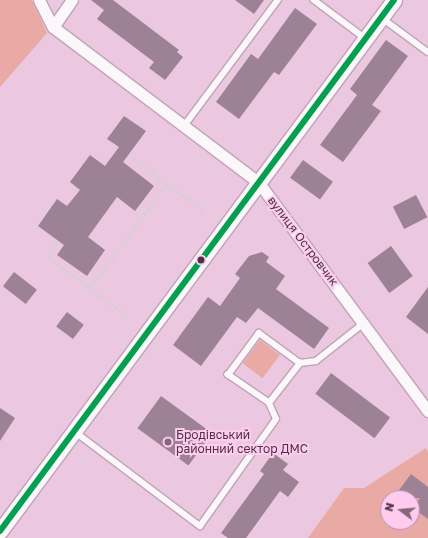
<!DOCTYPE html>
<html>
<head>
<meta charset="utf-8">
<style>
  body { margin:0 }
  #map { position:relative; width:428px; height:538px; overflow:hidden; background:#ebc8e0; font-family:"Golos Text",sans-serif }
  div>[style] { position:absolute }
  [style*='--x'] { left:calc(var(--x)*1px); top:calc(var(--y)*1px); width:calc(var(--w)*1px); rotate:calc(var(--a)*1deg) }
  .green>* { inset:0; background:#e9aaa6; transform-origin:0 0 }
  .building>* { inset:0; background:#9c8294; transform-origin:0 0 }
  .path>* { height:2.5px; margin-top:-1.25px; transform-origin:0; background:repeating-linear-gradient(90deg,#d8ced5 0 4px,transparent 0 6px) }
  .roads { filter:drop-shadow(1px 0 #bea4b7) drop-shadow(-1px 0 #bea4b7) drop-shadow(0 1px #bea4b7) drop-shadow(0 -1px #bea4b7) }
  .service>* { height:5.5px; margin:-2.75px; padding:0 2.75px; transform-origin:2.75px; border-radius:2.75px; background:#fcf7fa }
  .minor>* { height:11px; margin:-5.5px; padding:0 5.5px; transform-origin:5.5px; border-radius:5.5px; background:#fcf7fa }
  .secondary>* { height:15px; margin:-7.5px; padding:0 7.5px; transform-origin:7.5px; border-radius:7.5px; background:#fcf7fa }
  .bus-1>* { height:6px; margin:-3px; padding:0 3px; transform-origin:3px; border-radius:3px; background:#04a050 }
  .dots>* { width:11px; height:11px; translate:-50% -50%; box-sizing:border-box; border:2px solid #ffccef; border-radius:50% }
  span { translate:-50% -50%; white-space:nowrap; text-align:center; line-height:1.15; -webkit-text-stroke:4px #ffccef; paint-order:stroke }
  .street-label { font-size:12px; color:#4c3345 }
  .poi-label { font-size:12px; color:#4c3345 }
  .left { translate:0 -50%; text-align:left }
  .north { position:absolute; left:380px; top:490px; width:40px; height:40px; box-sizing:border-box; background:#ffccef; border:1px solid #b78fab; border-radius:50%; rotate:286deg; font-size:11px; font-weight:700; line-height:16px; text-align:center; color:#4c3345 }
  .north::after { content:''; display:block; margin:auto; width:14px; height:18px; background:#84677b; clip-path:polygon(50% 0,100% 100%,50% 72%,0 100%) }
</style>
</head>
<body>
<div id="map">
  <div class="green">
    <i style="clip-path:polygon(0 0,32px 0,47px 33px,0 87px)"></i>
    <i style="left:260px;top:340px;width:25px;height:29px;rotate:37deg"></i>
    <i style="clip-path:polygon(evenodd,426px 448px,428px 452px,428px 538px,308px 538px,344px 488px,364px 488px,426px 448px,388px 498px,412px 498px,412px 522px,388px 522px,388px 498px)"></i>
  </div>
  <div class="building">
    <i style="clip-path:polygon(91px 0,113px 0,179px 50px,177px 52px,183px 57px,165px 80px,149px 68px,154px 62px,97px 19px,104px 10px)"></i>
    <i style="clip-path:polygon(235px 0,264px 0,254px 14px)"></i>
    <i style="clip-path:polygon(295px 8px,317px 24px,279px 75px,274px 72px,239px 119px,216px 102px,251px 54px,258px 59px)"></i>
    <i style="clip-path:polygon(386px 40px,408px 56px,372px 105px,381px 111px,343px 162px,320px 145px,357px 95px,350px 89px)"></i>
    <i style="clip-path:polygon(124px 116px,146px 131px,123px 162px,154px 186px,135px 211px,117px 197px,88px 237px,105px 250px,87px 276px,57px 255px,64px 245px,38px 226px,57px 199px,67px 206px,80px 190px,70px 182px,90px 155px,105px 166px,119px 147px,107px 139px)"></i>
    <i style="left:303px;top:160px;width:37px;height:22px;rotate:36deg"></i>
    <i style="left:416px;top:195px;width:25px;height:26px;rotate:63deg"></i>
    <i style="left:391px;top:246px;width:37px;height:29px;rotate:54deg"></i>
    <i style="clip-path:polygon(262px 252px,269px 257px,266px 262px,285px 276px,276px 289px,329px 328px,314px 349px,258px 308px,246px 323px,237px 317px,201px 366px,173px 345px,208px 297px,220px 306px,240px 278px,235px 274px,249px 256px)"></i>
    <i style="left:14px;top:272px;width:29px;height:18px;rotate:38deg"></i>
    <i style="clip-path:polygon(428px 287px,428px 334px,406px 317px)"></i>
    <i style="left:67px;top:312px;width:21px;height:18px;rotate:37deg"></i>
    <i style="left:331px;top:373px;width:74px;height:26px;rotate:37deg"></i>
    <i style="left:161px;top:396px;width:63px;height:40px;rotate:36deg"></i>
    <i style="clip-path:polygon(0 408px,15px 418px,0 441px)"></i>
    <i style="clip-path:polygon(273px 453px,288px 464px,283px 470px,299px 482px,288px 497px,280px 491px,246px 538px,228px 538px,221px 533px,264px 474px,260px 471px)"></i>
    <i style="clip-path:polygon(411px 474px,428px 487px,428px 519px,413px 508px,420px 498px,393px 498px)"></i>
  </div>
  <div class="path">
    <i style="--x:133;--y:158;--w:89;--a:36.7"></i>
    <i style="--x:58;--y:241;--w:19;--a:126"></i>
    <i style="--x:47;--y:256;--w:100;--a:36.9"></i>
    <i style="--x:90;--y:288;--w:129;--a:-53.5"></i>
  </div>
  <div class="roads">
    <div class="service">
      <i style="--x:314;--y:0;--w:64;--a:36.7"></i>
      <i style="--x:382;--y:18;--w:57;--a:36.5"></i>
      <i style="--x:184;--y:126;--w:157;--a:-53.3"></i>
      <i style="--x:269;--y:403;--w:51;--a:-52.2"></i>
      <i style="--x:74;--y:431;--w:158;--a:37"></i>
      <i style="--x:200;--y:526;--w:131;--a:-54.6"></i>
      <i style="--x:276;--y:419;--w:17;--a:-114"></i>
      <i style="--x:269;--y:403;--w:50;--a:-145.7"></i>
      <i style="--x:228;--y:375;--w:52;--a:-53.6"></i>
      <i style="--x:259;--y:333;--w:51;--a:36.2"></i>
      <i style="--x:300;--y:363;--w:16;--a:-7"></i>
      <i style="--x:316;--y:361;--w:61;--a:-38.4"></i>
    </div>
    <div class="minor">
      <i style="--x:39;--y:0;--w:30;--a:63"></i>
      <i style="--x:53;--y:27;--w:258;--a:37.1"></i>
      <i style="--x:259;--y:183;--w:284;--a:53.5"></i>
      <i style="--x:53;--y:27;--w:33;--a:-55"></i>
    </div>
    <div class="secondary">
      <i style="--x:0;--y:531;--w:661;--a:-53.42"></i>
    </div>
  </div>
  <div class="bus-1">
    <i style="--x:0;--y:531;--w:661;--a:-53.42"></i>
  </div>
  <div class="dots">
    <i style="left:201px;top:260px;background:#4c3345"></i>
    <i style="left:168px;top:442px;background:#84677b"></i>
  </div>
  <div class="street-label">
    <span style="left:303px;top:241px;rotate:53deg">вулиця Островчик</span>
  </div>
  <div class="poi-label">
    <span class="left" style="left:176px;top:442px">Бродівський<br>районний сектор ДМС</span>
  </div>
  <div class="north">N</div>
</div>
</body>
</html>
